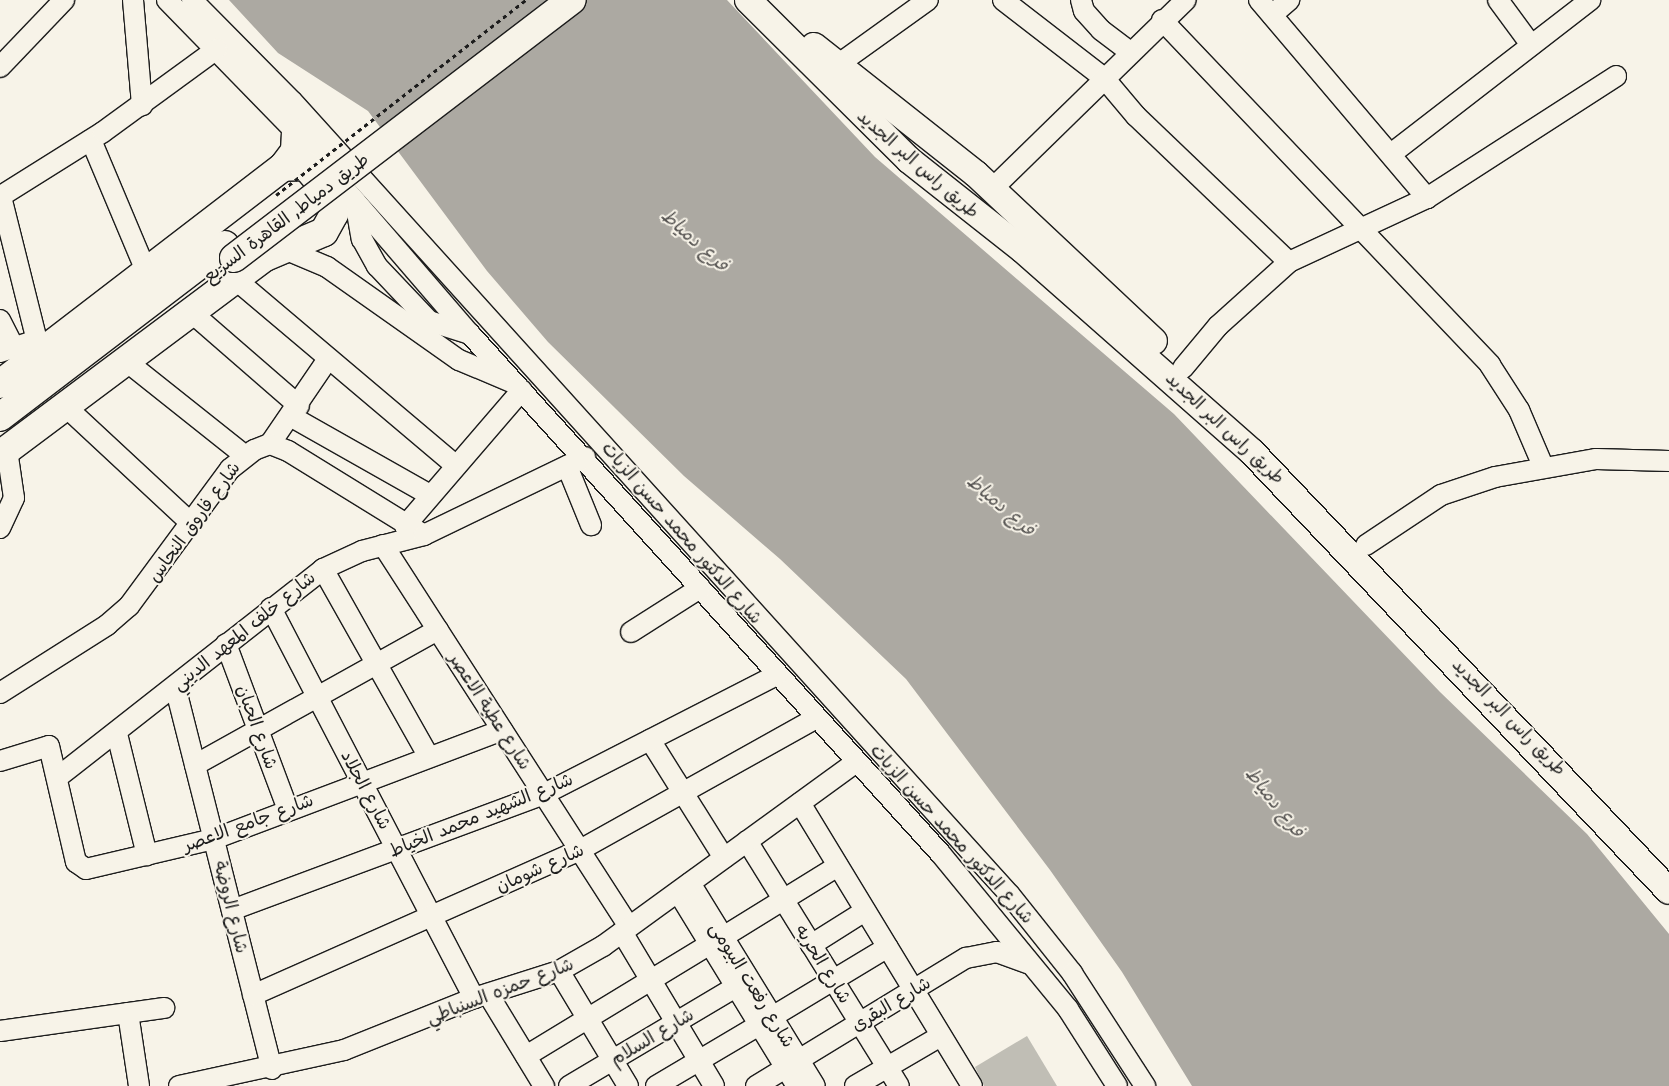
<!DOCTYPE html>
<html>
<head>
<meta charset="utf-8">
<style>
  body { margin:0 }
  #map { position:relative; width:1669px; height:1086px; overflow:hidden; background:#f7f3e8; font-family:"Shantell Sans","Playpen Sans Arabic",sans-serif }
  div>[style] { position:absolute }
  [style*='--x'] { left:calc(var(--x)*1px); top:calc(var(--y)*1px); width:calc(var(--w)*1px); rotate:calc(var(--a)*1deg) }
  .water>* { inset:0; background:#aca9a2 }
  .building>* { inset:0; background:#c0beb5 }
  .roads { filter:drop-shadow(1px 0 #1c1c1c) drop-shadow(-1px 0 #1c1c1c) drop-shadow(0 1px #1c1c1c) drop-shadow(0 -1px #1c1c1c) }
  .minor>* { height:20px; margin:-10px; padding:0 10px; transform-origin:10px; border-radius:10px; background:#f7f3e8 }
  .major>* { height:26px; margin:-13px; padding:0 13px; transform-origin:13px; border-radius:13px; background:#f7f3e8 }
  .highway>* { height:28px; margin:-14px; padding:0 14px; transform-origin:14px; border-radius:14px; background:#f7f3e8 }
  .path-bridge>* { height:2.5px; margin-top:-1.25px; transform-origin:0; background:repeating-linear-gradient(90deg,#1c1c1c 0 4px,transparent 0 8px) }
  .bridges { filter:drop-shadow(1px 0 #1c1c1c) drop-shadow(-1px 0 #1c1c1c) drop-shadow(0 1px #1c1c1c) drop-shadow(0 -1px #1c1c1c) }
  .highway-bridge>* { height:28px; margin:-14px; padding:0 14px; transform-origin:14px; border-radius:14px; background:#f7f3e8 }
  span { translate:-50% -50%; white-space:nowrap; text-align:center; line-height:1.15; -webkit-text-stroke:4px #f7f3e8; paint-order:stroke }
  .street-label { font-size:18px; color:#1c1c1c }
  .water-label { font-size:19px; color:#565452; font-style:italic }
</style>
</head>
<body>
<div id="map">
  <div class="water">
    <i style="clip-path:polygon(229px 0,727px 0,875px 157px,1174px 414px,1440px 692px,1587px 834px,1669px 934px,1669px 1086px,1192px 1086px,1122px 972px,1050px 870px,906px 679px,780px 559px,684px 476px,548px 342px,487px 271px,368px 111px,278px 53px)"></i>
  </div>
  <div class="building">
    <i style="clip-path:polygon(1027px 1036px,1057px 1086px,984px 1086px,975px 1067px)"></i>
  </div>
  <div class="roads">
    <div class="minor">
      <i style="--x:133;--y:0;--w:106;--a:85.1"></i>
      <i style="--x:167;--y:0;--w:185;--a:45.7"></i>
      <i style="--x:296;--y:132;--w:267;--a:49.3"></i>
      <i style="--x:470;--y:334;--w:700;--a:47.84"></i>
      <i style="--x:940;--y:853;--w:202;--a:50.6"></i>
      <i style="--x:1068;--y:1009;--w:91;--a:57.5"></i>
      <i style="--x:192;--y:0;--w:142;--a:45.3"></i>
      <i style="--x:292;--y:101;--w:1070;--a:47.88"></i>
      <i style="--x:1010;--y:895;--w:100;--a:51.5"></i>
      <i style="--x:1072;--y:973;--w:135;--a:57.1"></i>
      <i style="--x:1003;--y:0;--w:128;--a:37.7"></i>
      <i style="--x:1104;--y:78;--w:50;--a:49.9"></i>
      <i style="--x:1136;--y:116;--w:211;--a:43.7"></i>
      <i style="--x:1081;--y:0;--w:11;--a:75"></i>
      <i style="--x:1084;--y:11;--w:25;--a:48"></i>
      <i style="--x:1101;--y:30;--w:36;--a:37"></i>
      <i style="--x:1259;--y:0;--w:260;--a:49.7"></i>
      <i style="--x:1498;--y:0;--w:56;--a:53.7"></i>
      <i style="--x:1272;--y:15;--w:23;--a:-41"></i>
      <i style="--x:1162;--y:20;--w:476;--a:46.4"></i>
      <i style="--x:1490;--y:365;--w:54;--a:57.2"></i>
      <i style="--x:1519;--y:410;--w:61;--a:66.8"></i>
      <i style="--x:836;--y:66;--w:113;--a:-35.7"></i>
      <i style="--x:0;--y:67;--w:93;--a:-46.3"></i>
      <i style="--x:91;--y:140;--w:142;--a:67.2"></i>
      <i style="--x:1391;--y:154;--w:252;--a:-37.7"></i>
      <i style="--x:991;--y:190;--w:272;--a:-44.3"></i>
      <i style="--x:355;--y:201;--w:39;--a:80"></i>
      <i style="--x:362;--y:239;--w:31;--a:61"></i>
      <i style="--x:377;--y:266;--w:76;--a:46.6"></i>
      <i style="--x:429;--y:321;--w:43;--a:17.6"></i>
      <i style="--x:282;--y:248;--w:49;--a:22.9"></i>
      <i style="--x:327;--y:267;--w:161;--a:35.2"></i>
      <i style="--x:459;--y:360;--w:60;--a:22.7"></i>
      <i style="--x:235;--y:279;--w:288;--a:40.2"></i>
      <i style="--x:191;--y:312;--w:143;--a:41"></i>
      <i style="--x:0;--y:320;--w:30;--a:63"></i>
      <i style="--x:0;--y:352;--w:39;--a:-18"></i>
      <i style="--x:40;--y:353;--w:162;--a:-104"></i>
      <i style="--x:1;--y:196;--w:120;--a:-32.1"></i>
      <i style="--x:103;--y:132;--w:141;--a:-36.1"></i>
      <i style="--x:126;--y:361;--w:151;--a:38.5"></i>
      <i style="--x:1183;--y:368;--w:55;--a:-50.2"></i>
      <i style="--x:1218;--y:326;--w:96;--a:-42"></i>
      <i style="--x:1289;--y:262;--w:152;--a:-24.9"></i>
      <i style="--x:1427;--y:198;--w:225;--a:-32.8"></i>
      <i style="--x:65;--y:406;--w:172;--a:42.9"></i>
      <i style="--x:292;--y:417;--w:159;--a:29.5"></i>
      <i style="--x:270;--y:444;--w:103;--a:-55.7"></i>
      <i style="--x:567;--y:466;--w:64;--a:67.9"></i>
      <i style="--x:405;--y:526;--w:179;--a:-49.3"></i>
      <i style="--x:0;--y:528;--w:33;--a:-65"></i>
      <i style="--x:14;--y:498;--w:49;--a:-98.3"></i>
      <i style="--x:383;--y:545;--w:454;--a:57.2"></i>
      <i style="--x:1366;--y:545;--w:90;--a:-33.7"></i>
      <i style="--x:1441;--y:495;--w:57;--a:-18.4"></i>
      <i style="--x:1495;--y:477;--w:103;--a:-10.1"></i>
      <i style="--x:1596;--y:459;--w:73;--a:1.6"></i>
      <i style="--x:323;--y:569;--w:214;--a:60.6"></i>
      <i style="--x:271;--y:608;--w:440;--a:62.5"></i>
      <i style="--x:631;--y:632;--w:82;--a:-32.5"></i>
      <i style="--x:226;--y:644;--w:177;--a:69.5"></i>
      <i style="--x:175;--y:686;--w:395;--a:75.8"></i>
      <i style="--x:0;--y:693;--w:127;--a:-32.4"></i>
      <i style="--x:107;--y:625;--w:29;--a:-41"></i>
      <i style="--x:129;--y:606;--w:170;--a:-53.6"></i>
      <i style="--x:230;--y:469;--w:31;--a:-38"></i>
      <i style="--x:254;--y:450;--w:17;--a:-21"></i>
      <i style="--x:270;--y:444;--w:19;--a:21"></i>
      <i style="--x:288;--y:451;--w:160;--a:31.7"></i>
      <i style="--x:117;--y:734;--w:125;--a:76.1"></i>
      <i style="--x:650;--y:740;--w:139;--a:57.9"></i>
      <i style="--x:0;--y:761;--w:51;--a:-17"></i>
      <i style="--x:49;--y:746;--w:119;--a:76.9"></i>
      <i style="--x:76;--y:862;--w:12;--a:35"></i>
      <i style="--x:86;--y:869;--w:131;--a:-13.2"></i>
      <i style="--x:214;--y:839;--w:308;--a:-20.7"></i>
      <i style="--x:195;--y:765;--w:278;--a:-29.1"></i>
      <i style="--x:58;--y:777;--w:337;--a:-38.1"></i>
      <i style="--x:323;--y:569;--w:43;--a:-24.8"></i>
      <i style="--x:362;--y:551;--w:64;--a:-14.5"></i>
      <i style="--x:424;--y:535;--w:179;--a:-25.8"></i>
      <i style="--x:800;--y:803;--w:331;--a:58.7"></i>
      <i style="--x:747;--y:841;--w:288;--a:58.2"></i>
      <i style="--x:690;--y:883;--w:238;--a:58.4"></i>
      <i style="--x:678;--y:892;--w:228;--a:58.5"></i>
      <i style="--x:232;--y:910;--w:333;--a:-20.4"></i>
      <i style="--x:544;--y:794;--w:262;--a:-27.1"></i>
      <i style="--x:622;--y:932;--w:179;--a:59.1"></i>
      <i style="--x:723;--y:937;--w:135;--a:-31.7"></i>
      <i style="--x:811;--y:945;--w:64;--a:-32.2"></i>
      <i style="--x:559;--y:971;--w:134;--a:59"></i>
      <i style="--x:488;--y:994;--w:108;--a:58.7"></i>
      <i style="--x:253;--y:995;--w:358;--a:-23.9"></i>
      <i style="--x:580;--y:850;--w:270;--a:-29.2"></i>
      <i style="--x:128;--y:1013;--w:74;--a:81.4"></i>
      <i style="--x:772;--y:1017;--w:135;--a:-31.1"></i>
      <i style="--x:0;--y:1031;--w:166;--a:-8"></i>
      <i style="--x:526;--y:1056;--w:215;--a:-31.3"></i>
      <i style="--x:179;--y:1086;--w:169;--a:-12.3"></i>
      <i style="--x:344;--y:1050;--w:140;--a:-21.8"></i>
      <i style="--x:474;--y:998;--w:89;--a:-17.6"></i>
      <i style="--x:559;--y:971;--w:51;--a:-29.6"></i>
      <i style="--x:603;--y:946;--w:313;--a:-36"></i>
      <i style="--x:569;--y:1086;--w:194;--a:-30.7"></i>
      <i style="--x:656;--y:1086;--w:120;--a:-30.6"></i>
      <i style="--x:756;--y:1086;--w:246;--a:-31.4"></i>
      <i style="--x:966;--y:958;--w:32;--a:-11"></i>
      <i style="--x:997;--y:952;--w:33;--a:20"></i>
      <i style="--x:855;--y:1086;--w:99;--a:-30.2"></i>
    </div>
    <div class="major">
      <i style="--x:748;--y:0;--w:227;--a:44.8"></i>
      <i style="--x:909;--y:160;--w:145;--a:38.3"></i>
      <i style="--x:1023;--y:250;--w:305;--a:41.4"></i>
      <i style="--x:1252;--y:452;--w:605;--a:46.47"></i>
      <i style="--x:814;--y:46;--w:206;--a:38.3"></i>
      <i style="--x:976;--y:174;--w:244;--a:43.2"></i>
    </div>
    <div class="highway">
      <i style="--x:0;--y:384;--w:357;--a:-37.5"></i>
      <i style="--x:283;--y:167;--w:20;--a:-53"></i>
      <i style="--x:295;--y:151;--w:19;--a:-87"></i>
      <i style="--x:0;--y:417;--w:283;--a:-37.4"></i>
      <i style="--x:0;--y:455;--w:331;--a:-36.8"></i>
      <i style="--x:265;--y:257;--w:64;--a:-23"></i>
      <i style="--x:324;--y:232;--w:21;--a:-61"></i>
      <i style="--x:334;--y:214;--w:20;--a:-101"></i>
      <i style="--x:330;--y:194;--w:37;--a:-131"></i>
      <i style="--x:306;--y:166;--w:23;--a:178"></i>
    </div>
  </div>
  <div class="path-bridge">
    <i style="--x:276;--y:195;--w:317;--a:-38"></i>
  </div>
  <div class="bridges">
    <div class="highway-bridge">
      <i style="--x:234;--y:258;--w:425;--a:-37.4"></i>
    </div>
  </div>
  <div class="street-label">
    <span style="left:918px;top:164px;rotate:41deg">طريق راس البر الجديد</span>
    <span style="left:286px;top:218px;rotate:-37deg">طريق دمياط, القاهرة السريع</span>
    <span style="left:1225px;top:428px;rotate:43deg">طريق راس البر الجديد</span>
    <span style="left:194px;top:522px;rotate:-54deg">شارع فاروق النحاس</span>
    <span style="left:682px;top:533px;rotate:49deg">شارع الدكتور محمد حسن الزيات</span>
    <span style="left:244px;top:631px;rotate:-39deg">شارع خلف المعهد الديني</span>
    <span style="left:490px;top:711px;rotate:57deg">شارع عطية الاعصر</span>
    <span style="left:1509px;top:717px;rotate:46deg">طريق راس البر الجديد</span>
    <span style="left:257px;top:727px;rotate:70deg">شارع الحبان</span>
    <span style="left:366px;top:790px;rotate:62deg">شارع الجلاد</span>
    <span style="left:481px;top:815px;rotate:-22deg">شارع الشهيد محمد الخياط</span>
    <span style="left:248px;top:823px;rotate:-20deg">شارع جامع الاعصر</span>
    <span style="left:952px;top:834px;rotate:48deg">شارع الدكتور محمد حسن الزيات</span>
    <span style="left:540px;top:868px;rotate:-24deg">شارع شومان</span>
    <span style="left:231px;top:907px;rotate:76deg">شارع الروضة</span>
    <span style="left:823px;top:964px;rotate:58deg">شارع الحريه</span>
    <span style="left:752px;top:985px;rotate:58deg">شارع رفعت البيومى</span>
    <span style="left:500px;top:991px;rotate:-21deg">شارع حمزه السنباطي</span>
    <span style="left:891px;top:1004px;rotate:-31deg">شارع البقرى</span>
    <span style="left:652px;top:1037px;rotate:-31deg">شارع السلام</span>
  </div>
  <div class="water-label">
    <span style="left:695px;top:240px;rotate:42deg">فرع دمياط</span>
    <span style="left:1001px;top:505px;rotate:41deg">فرع دمياط</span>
    <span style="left:1275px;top:802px;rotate:52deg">فرع دمياط</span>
  </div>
</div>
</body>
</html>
